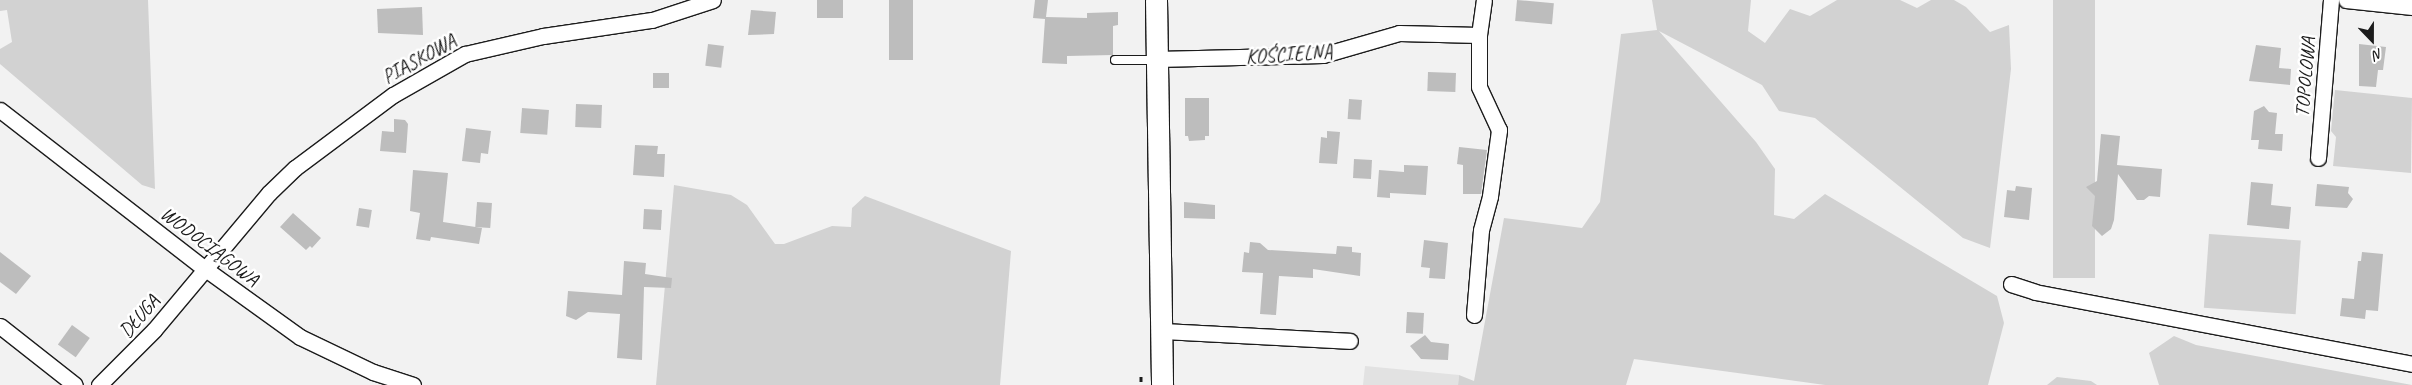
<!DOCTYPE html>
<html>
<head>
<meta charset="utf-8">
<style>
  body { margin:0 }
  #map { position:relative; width:2412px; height:385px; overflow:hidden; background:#f2f2f2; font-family:Caveat,sans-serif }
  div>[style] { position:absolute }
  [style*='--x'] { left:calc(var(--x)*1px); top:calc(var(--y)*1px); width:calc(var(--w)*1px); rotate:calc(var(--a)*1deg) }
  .built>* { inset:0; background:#e2e2e2 }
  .green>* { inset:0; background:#d2d2d2; transform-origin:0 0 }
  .building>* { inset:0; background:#bdbdbd; transform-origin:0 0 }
  .path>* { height:3px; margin-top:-1.5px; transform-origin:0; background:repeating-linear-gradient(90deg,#1c1c1c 0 5px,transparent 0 9px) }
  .roads { filter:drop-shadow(1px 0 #1c1c1c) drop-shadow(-1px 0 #1c1c1c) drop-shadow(0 1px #1c1c1c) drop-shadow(0 -1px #1c1c1c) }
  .lane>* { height:8px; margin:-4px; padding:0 4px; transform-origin:4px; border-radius:4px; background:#fff }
  .street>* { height:15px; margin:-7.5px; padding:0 7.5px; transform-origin:7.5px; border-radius:7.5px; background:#fff }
  .secondary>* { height:21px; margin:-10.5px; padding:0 10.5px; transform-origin:10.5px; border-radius:10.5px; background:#fff }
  span { translate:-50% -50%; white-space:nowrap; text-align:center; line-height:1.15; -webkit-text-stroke:5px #fff; paint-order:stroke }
  .street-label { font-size:20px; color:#1c1c1c }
  .north { position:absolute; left:2347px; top:15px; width:50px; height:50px; -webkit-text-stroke:4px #fff; paint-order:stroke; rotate:158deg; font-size:14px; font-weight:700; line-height:20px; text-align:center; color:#1c1c1c }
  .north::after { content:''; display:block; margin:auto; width:18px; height:22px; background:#1c1c1c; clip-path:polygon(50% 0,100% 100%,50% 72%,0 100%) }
</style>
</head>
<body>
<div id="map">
  <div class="built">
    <i style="clip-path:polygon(1365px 366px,1459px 375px,1458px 385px,1363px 385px)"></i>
  </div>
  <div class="green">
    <i style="clip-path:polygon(0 0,148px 0,155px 189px,142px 185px,0 64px,0 49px,12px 42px,7px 10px,0 11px)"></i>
    <i style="clip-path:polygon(1652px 0,1751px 0,1748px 31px,1765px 43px,1790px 9px,1810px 16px,1837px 0,1900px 0,1917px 8px,1931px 0,1954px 0,1966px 7px,1990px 32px,2009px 25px,2011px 69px,1990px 248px,1963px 238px,1815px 118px,1779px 111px,1762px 85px,1659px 31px,1756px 142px,1775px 169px,1774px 215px,1794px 219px,1825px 194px,1997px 296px,2004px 323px,1988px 385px,1825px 385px,1634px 359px,1626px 385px,1458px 385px,1459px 375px,1474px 381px,1504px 218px,1582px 228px,1600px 202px,1621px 34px,1657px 30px)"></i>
    <i style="left:2053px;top:0;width:42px;height:278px"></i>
    <i style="clip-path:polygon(2335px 90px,2412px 98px,2411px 173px,2333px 166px,2336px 137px,2331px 131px)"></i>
    <i style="clip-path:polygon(674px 185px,731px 195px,747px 205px,775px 244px,784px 244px,832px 226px,851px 227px,852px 208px,865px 196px,1011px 251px,1000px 385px,656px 385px)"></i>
    <i style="left:2209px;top:234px;width:92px;height:74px;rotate:4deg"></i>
    <i style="clip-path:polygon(2174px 336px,2196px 345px,2412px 385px,2159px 385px,2149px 353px)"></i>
    <i style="clip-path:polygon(2057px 377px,2091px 381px,2097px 385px,2047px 385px)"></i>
  </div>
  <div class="building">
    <i style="left:817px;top:0;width:26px;height:18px"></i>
    <i style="left:889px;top:0;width:24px;height:60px"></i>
    <i style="clip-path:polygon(1035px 0,1048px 0,1046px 17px,1087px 18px,1087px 13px,1118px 12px,1118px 25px,1113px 26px,1113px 55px,1067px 56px,1067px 64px,1042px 63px,1045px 19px,1033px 18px)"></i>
    <i style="left:1517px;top:0;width:37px;height:21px;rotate:5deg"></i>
    <i style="clip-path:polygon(422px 7px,423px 35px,378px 33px,377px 9px)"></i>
    <i style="clip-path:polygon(751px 10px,776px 12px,774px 34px,748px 35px)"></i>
    <i style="left:708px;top:44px;width:16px;height:22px;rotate:7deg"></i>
    <i style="clip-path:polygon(2359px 44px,2386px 47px,2383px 70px,2378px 70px,2376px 87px,2359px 86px)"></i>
    <i style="clip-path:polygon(2256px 45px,2281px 48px,2279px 68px,2291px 69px,2290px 85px,2249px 81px)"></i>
    <i style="left:1428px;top:72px;width:28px;height:19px;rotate:2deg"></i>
    <i style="left:653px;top:73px;width:16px;height:15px"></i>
    <i style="clip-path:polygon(1185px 98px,1209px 98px,1209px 136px,1205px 136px,1205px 140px,1189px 141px,1188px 136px,1185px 136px)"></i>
    <i style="left:1349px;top:99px;width:13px;height:20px;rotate:4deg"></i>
    <i style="left:576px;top:104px;width:26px;height:23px;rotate:2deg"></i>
    <i style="clip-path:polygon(2264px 106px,2269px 112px,2277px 113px,2275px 134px,2283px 134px,2282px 151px,2258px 149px,2259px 140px,2251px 140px,2254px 111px)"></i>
    <i style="left:522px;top:108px;width:27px;height:25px;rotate:4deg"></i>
    <i style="clip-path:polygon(394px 119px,405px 120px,408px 124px,406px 153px,380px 151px,382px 131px,394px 132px)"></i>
    <i style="clip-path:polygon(466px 128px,491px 131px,488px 154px,481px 153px,480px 163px,462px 161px)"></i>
    <i style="clip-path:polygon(1327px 131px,1340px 132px,1337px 164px,1319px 163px,1321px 137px,1327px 138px)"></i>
    <i style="clip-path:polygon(2101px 134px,2120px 136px,2117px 165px,2162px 169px,2160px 197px,2149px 196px,2144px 200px,2137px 200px,2118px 174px,2114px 220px,2111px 229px,2102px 236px,2092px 226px,2095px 196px,2086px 187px,2097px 181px)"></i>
    <i style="clip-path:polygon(635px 145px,658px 146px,657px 154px,665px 154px,664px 177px,633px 175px)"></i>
    <i style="clip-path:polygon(1459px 147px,1487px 150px,1481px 194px,1463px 194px,1463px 165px,1457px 164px)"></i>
    <i style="left:1354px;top:159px;width:18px;height:19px;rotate:3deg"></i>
    <i style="clip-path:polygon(1404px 165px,1428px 166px,1426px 195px,1390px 193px,1390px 198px,1377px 197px,1379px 170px,1404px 172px)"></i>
    <i style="clip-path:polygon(413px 170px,448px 173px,443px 222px,482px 228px,479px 244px,431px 237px,430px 241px,416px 239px,420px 213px,410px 211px)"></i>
    <i style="clip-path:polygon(2251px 182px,2273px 184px,2271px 205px,2291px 207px,2289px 229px,2247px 225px)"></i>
    <i style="clip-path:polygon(2317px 184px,2349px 187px,2348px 193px,2353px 199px,2347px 208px,2315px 206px)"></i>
    <i style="clip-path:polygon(2016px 186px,2032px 188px,2029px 220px,2004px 217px,2007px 190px,2015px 191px)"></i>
    <i style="left:477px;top:202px;width:15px;height:25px;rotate:4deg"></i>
    <i style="clip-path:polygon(1184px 202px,1215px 205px,1215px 219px,1184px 218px)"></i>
    <i style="left:359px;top:208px;width:13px;height:18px;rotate:9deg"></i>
    <i style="left:644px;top:209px;width:18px;height:20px;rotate:3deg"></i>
    <i style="clip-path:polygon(293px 213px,321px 238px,312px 248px,310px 246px,306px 250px,280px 227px)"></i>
    <i style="clip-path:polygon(1424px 240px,1448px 243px,1445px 279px,1429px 278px,1430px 268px,1421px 267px)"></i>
    <i style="clip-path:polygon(1250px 242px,1260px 243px,1268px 250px,1336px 254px,1337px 246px,1352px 247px,1352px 252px,1361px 253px,1360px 276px,1313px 269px,1313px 278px,1279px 276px,1276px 315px,1260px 314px,1263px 273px,1242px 272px,1244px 252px,1249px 253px)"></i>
    <i style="clip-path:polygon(0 252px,31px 276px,16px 294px,0 282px)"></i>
    <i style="clip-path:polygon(2362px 252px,2383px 254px,2378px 311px,2366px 310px,2365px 319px,2340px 316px,2342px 298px,2354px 299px,2358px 261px,2361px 261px)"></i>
    <i style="clip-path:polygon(624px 261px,646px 263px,645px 274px,672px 278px,671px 288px,644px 287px,642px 360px,617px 358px,620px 314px,588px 312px,576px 320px,566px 316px,568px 291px,622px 295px)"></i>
    <i style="left:1407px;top:312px;width:17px;height:21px;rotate:3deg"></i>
    <i style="left:72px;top:325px;width:22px;height:24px;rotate:36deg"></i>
    <i style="clip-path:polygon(1425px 335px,1431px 342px,1449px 344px,1448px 360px,1421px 359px,1410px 346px)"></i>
  </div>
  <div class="path">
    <i style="--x:1141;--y:376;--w:9;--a:90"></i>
  </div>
  <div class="roads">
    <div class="lane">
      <i style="--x:1115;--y:60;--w:39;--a:0"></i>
    </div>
    <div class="street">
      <i style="--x:2346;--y:0;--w:66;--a:6.1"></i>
      <i style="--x:1156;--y:59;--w:167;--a:-1.4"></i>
      <i style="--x:1323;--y:55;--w:79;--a:-16.1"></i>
      <i style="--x:1399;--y:33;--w:80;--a:1.4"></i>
      <i style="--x:0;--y:110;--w:258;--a:37.8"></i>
      <i style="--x:204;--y:268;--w:118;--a:35.7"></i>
      <i style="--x:300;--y:337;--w:81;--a:25.6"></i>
      <i style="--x:373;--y:372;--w:42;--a:18"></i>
      <i style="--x:2318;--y:158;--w:159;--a:-85.3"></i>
      <i style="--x:2011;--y:284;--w:25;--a:18"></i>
      <i style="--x:2035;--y:292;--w:384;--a:10.8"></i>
      <i style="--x:1474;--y:315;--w:85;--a:-85.3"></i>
      <i style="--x:1481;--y:230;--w:35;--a:-75"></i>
      <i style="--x:1490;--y:196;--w:67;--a:-82.2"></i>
      <i style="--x:1499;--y:130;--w:47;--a:-114.9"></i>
      <i style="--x:1479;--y:87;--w:52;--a:-90"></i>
      <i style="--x:1479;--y:35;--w:35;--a:-82"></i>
      <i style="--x:0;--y:326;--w:95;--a:38.2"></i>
      <i style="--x:1161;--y:331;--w:189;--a:3"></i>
      <i style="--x:99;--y:385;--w:78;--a:-45"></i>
      <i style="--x:154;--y:330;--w:179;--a:-50"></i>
      <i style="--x:269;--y:193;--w:36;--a:-44"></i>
      <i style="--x:295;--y:168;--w:122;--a:-36.7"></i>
      <i style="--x:393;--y:95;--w:83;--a:-29.7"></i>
      <i style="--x:465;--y:54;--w:80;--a:-13"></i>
      <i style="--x:543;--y:36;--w:110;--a:-8.4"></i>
      <i style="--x:652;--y:20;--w:64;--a:-18.2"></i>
    </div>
    <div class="secondary">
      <i style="--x:1156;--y:0;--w:385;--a:89.1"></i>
    </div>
  </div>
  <div class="street-label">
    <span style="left:1289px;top:54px;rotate:-4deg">KOŚCIELNA</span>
    <span style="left:419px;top:59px;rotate:-29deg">PIASKOWA</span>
    <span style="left:2305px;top:77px;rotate:-85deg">TOPOLOWA</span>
    <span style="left:210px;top:246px;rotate:37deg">WODOCIĄGOWA</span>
    <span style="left:139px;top:316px;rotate:-49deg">DŁUGA</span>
  </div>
  <div class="north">N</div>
</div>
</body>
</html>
